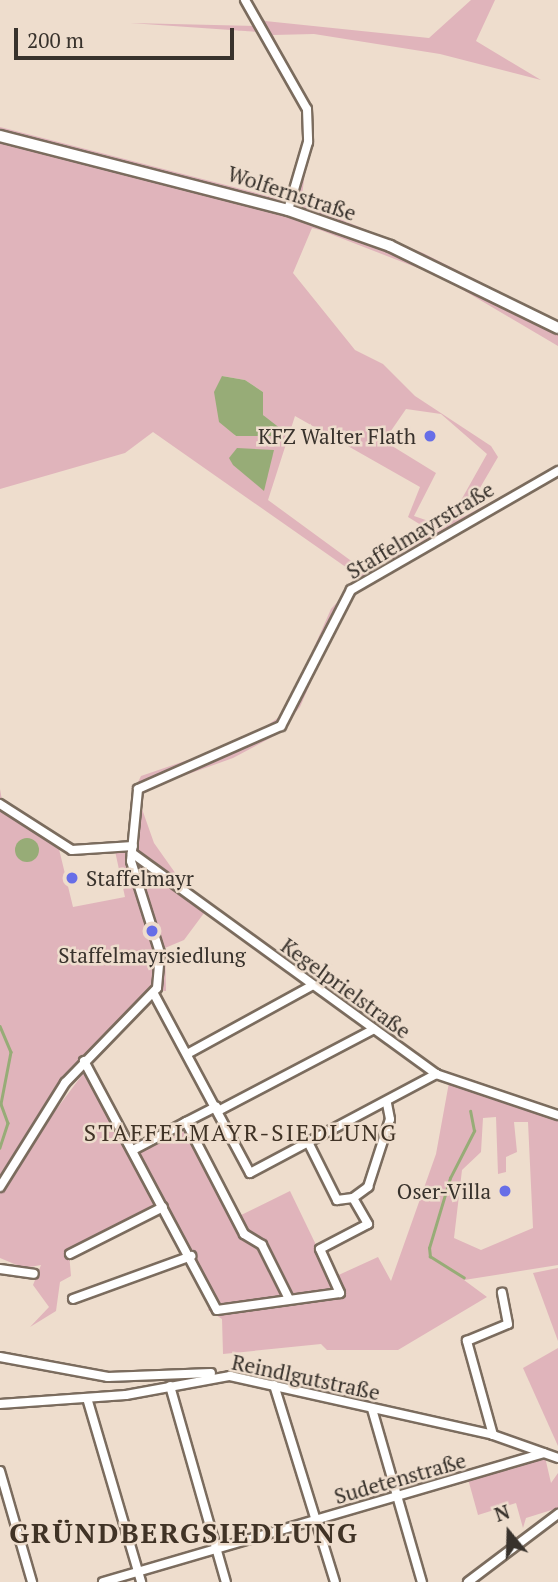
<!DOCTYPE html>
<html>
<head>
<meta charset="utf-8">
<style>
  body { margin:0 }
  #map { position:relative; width:558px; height:1582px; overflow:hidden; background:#eeddcd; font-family:"PT Serif",serif }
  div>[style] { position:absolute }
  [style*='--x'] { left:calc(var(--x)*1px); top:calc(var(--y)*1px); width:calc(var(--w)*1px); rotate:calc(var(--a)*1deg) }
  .green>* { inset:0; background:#e0b4bb }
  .water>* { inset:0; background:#97ac77 }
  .round { border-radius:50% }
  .stream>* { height:2.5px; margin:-1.25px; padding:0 1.25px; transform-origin:1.25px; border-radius:1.25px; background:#97ac77 }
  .roads { filter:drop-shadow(2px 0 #7b6c5e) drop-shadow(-2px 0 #7b6c5e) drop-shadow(0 2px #7b6c5e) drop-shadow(0 -2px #7b6c5e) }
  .minor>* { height:8px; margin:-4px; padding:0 4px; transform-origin:4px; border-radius:4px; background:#fff }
  .major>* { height:10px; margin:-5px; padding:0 5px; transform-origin:5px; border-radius:5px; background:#fff }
  .dots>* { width:19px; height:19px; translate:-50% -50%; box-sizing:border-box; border:4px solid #eeddcd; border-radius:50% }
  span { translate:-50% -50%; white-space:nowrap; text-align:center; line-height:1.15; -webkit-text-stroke:5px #eeddcd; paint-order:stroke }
  .street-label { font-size:21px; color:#38322c }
  .poi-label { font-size:21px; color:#38322c }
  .right { translate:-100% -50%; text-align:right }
  .left { translate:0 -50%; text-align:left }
  .neighbourhood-label { font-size:23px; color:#403326; letter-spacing:2px }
  .district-label { font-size:28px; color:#403326; font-weight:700; letter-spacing:2px }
  .north { position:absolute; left:474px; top:1498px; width:70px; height:70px; -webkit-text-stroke:5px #eeddcd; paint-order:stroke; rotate:341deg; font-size:19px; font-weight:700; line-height:28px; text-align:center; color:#38322c }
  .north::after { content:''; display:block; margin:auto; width:24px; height:32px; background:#38322c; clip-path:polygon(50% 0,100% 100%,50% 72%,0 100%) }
  .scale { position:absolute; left:14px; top:28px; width:220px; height:32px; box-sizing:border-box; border:4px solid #38322c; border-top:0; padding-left:9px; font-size:21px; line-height:24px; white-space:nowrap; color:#38322c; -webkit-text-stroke:5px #eeddcd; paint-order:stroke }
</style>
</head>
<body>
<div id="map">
  <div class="green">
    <i style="clip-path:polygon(evenodd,241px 0,249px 0,265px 21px,429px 38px,471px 0,495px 0,476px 41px,541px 80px,440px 54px,314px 34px,273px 35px,312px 118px,301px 203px,423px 253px,558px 321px,558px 346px,441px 277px,320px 230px,312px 228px,293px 273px,355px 350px,383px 364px,415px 396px,491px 446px,498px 457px,463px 517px,558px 466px,558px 475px,363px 586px,342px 610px,300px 707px,276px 735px,233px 758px,144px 790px,142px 809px,154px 843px,183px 884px,210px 905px,184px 940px,165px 948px,166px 991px,153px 990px,79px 1060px,5px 1178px,85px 1071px,130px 1155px,186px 1131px,233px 1219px,290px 1191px,332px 1278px,378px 1257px,391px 1281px,436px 1154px,450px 1077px,558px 1112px,558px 1265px,464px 1280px,487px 1297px,398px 1350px,327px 1350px,321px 1344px,223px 1354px,222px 1319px,208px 1310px,214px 1300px,166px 1202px,69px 1253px,71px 1276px,60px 1282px,56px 1311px,30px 1327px,49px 1307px,33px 1285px,41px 1265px,24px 1268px,0 1258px,0 789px,2px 800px,67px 844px,59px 849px,73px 907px,125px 897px,115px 851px,130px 838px,133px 792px,141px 776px,246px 740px,285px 713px,331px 609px,360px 577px,153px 432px,125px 453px,0 489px,0 127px,284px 200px,306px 136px,304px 110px,260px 32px,130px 23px,257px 26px,241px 0,222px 376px,245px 380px,263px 392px,263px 415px,278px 436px,235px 436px,222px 376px,241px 0,406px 409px,441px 414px,487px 454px,446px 527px,414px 516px,436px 473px,384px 441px,406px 409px,241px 0,295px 416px,420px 487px,408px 517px,421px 525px,414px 545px,365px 571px,268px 500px,295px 416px,241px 0,496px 1117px,498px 1174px,506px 1172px,506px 1157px,517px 1152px,514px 1122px,528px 1122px,533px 1228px,481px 1250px,454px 1238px,462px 1170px,481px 1152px,483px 1118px,496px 1117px)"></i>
    <i style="clip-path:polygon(558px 1268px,558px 1341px,533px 1273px)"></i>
    <i style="clip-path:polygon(558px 1348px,558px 1446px,523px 1368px)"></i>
    <i style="clip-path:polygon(545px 1457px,551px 1483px,558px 1473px,558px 1508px,526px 1518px,523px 1528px,516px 1503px,478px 1515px,468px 1479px)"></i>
  </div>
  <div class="water">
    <i style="clip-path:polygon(222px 376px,245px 380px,263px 392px,263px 415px,281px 429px,278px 436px,236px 436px,219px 422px,214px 392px)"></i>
    <i style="clip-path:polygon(237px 448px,274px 450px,264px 491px,233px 465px,229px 458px)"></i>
    <i class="round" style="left:15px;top:838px;width:24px;height:24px"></i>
  </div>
  <div class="stream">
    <i style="--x:0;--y:1026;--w:28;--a:67"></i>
    <i style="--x:11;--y:1052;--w:53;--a:100.9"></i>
    <i style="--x:1;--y:1104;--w:20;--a:70"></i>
    <i style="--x:8;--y:1123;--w:26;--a:108"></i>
    <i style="--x:464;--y:1278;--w:40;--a:-148"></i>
    <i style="--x:430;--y:1257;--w:9;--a:-96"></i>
    <i style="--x:429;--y:1248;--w:73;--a:-73.3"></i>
    <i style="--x:450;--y:1178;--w:53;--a:-62.9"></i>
    <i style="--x:474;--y:1131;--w:20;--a:-101"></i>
  </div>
  <div class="roads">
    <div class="minor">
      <i style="--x:245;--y:0;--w:125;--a:60.4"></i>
      <i style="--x:307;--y:109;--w:33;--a:88"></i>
      <i style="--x:308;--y:142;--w:71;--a:106.4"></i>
      <i style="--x:0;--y:804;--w:85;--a:32.6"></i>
      <i style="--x:72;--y:850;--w:61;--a:-3.8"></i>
      <i style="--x:132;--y:853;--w:376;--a:36"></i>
      <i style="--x:436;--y:1074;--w:129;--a:18.6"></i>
      <i style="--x:154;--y:994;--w:203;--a:61.8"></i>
      <i style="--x:250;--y:1173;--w:211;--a:-28"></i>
      <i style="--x:189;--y:1053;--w:141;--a:-28.7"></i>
      <i style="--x:84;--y:1061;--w:282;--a:61.9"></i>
      <i style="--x:217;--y:1310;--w:124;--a:-7.9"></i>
      <i style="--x:340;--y:1293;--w:48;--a:-114.4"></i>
      <i style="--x:320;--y:1249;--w:54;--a:-27.5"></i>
      <i style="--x:368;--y:1224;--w:30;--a:-120"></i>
      <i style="--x:218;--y:1111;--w:176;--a:-27.7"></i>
      <i style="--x:186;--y:1122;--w:34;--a:-27"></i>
      <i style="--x:308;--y:1142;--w:65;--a:63.4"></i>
      <i style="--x:337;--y:1200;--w:16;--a:-7"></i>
      <i style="--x:353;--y:1198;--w:19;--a:-36"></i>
      <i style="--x:368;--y:1187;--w:71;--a:-72.1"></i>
      <i style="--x:390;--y:1119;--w:16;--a:-101"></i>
      <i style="--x:133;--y:1150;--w:60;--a:-27.8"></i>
      <i style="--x:186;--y:1122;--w:126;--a:62.6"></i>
      <i style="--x:244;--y:1234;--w:21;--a:31"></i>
      <i style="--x:262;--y:1245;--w:60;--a:63.4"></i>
      <i style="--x:0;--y:1187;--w:123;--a:-58"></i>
      <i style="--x:65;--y:1083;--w:132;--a:-45.9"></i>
      <i style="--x:157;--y:988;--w:35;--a:-85"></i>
      <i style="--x:160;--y:953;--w:96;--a:-107.5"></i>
      <i style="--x:131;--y:861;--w:72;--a:-84.4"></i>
      <i style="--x:138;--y:789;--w:156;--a:-23.8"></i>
      <i style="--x:281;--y:726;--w:153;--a:-62.8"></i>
      <i style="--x:351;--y:590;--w:239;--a:-29.9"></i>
      <i style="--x:70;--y:1254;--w:104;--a:-26.8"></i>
      <i style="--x:0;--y:1269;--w:34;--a:8"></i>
      <i style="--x:73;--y:1299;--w:126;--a:-20"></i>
      <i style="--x:0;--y:1357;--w:110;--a:10.5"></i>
      <i style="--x:108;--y:1377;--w:103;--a:-2.2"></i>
      <i style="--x:274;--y:1385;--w:206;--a:72.8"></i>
      <i style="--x:170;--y:1386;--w:204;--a:74.1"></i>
      <i style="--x:87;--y:1398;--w:192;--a:73.6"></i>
      <i style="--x:0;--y:1404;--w:126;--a:-4.1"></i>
      <i style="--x:126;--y:1395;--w:106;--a:-10.4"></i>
      <i style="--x:230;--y:1376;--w:270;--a:12.6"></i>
      <i style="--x:493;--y:1435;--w:69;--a:19.5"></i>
      <i style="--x:372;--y:1409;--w:180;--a:73.9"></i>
      <i style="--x:493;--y:1435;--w:98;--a:-105.5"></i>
      <i style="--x:467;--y:1341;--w:44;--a:-22.5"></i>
      <i style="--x:508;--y:1324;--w:32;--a:-101"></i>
      <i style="--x:0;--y:1471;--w:116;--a:73.9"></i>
      <i style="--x:103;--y:1582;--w:459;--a:-16.3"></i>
      <i style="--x:468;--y:1582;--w:113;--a:-37.1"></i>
    </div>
    <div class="major">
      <i style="--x:0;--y:136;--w:297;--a:14.4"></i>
      <i style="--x:288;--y:210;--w:108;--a:19.4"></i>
      <i style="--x:390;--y:246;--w:187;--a:26"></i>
    </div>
  </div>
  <div class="dots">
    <i style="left:430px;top:436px;background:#676ee7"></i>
    <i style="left:72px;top:878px;background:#676ee7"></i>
    <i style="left:152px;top:931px;background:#676ee7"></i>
    <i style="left:505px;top:1191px;background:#676ee7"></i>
  </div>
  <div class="street-label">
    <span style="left:292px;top:193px;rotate:18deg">Wolfernstraße</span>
    <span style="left:420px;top:530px;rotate:-31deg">Staffelmayrstraße</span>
    <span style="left:346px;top:988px;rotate:36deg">Kegelprielstraße</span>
    <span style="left:306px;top:1377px;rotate:12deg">Reindlgutstraße</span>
    <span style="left:400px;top:1478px;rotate:-16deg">Sudetenstraße</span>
  </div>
  <div class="poi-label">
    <span class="right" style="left:416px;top:436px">KFZ Walter Flath</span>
    <span class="left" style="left:86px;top:878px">Staffelmayr</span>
    <span style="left:152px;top:955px">Staffelmayrsiedlung</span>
    <span class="right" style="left:491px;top:1191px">Oser-Villa</span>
  </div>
  <div class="neighbourhood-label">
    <span style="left:241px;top:1133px">STAFFELMAYR-SIEDLUNG</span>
  </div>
  <div class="district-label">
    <span style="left:184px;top:1533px">GRÜNDBERGSIEDLUNG</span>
  </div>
  <div class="north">N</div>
  <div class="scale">200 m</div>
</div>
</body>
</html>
